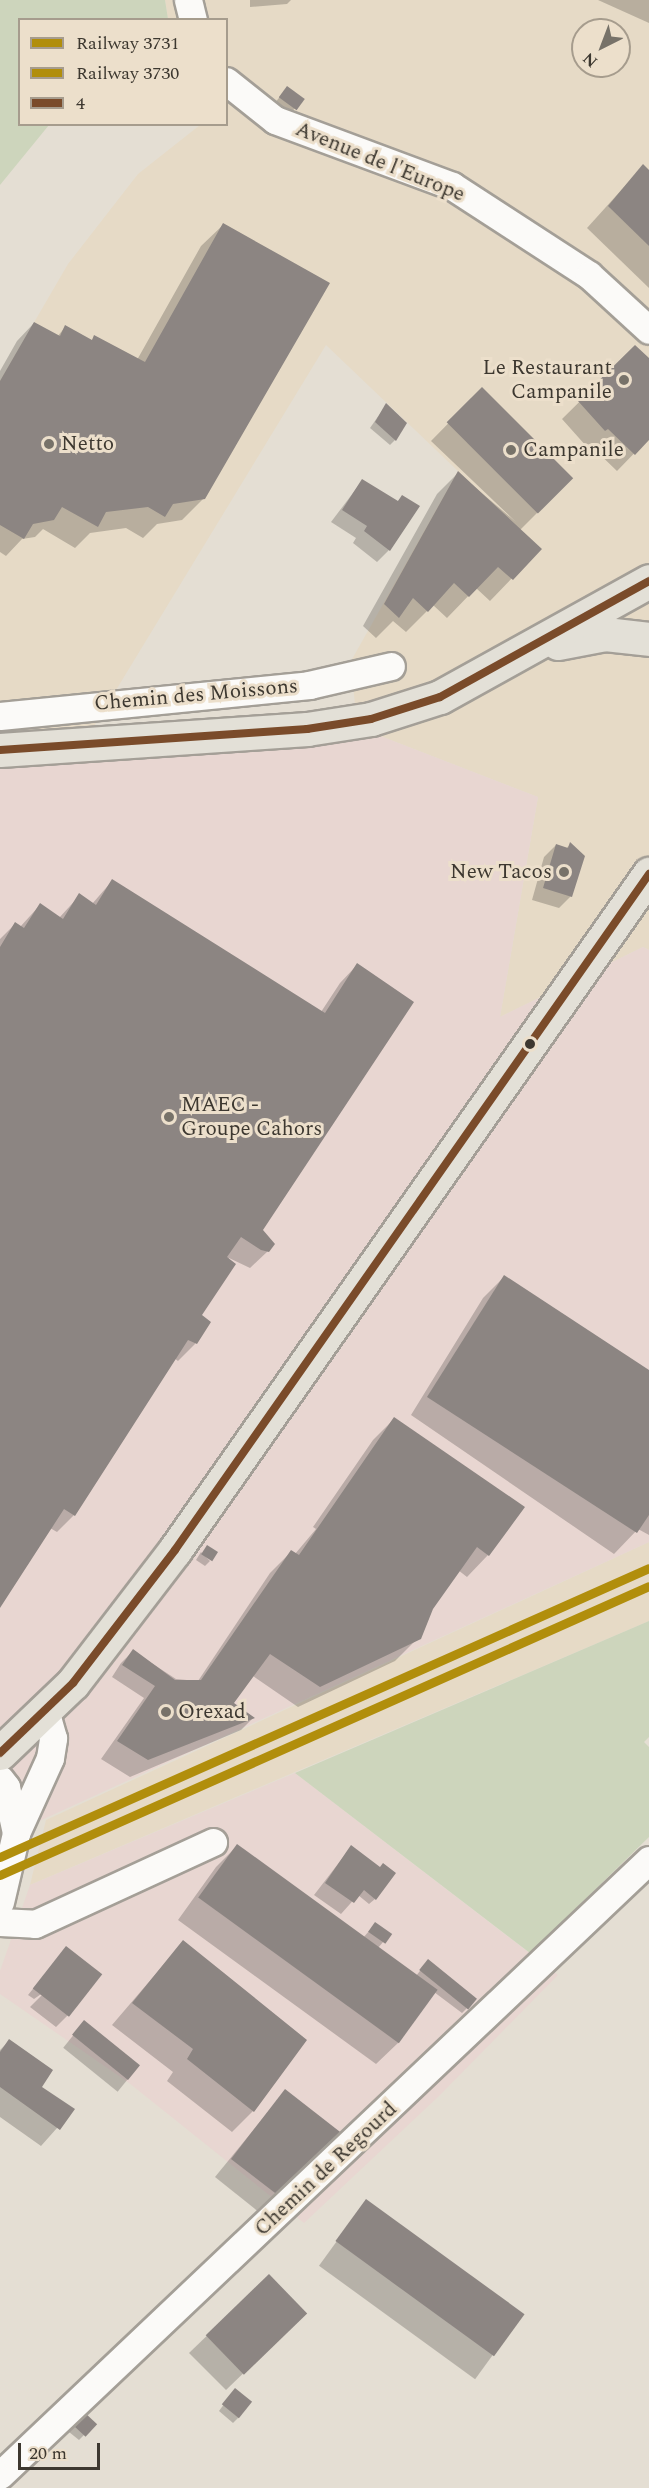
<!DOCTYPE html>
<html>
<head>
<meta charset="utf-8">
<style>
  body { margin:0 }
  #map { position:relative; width:649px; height:2488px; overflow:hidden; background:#e4ded3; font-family:Spectral,serif }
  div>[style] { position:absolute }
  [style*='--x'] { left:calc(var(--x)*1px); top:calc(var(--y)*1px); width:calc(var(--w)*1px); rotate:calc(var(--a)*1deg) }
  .built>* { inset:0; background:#e6dac6 }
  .industrial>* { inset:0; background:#e8d6d1 }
  .green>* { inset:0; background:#cdd5bc }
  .shadow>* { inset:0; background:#0003; transform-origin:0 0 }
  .building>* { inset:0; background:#8c8582; transform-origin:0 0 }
  .roads { filter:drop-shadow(2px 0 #a49f97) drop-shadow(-2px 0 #a49f97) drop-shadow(0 2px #a49f97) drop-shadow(0 -2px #a49f97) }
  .street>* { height:27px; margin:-13.5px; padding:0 13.5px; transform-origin:13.5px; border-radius:13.5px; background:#fbfaf8 }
  .primary>* { height:33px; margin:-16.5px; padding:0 16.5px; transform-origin:16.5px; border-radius:16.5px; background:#e3e0d7 }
  .bus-1>* { height:8px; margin:-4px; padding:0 4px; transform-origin:4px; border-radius:4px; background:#7a4b2a }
  .rail-1>* { height:9px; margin:-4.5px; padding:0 4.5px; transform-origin:4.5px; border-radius:4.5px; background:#b18e0c }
  .rail-2>* { height:9px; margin:-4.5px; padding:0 4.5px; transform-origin:4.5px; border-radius:4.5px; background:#b18e0c }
  .dots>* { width:16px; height:16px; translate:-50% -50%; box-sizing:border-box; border:3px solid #ecdfcb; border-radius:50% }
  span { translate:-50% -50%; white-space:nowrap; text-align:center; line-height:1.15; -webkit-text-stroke:6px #ecdfcb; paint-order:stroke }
  .street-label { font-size:21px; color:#3d3830 }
  .poi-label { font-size:21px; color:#3d3830 }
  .right { translate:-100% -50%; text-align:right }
  .left { translate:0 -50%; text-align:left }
  .legend { position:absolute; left:18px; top:18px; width:210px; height:108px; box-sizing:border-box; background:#ecdfcb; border:2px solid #a69c8d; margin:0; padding:8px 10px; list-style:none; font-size:18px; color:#3d3830 }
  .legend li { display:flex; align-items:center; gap:12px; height:30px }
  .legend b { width:30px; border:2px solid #a69c8d }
  .north { position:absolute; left:571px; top:18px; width:60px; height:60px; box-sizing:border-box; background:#ecdfcb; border:2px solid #a69c8d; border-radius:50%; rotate:222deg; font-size:16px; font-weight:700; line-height:24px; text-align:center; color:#3d3830 }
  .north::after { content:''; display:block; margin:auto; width:21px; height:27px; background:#777269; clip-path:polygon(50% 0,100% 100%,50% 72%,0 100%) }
  .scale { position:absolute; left:18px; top:2443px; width:82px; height:27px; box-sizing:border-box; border:3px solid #3d3830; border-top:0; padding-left:8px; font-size:18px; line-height:21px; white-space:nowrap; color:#3d3830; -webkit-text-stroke:4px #ecdfcb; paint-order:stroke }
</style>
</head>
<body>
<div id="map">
  <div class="built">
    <i style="clip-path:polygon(evenodd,165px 0,649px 0,649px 950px,643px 947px,500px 1017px,538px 797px,357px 727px,351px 661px,458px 471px,326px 345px,85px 741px,0 744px,0 381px,68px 264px,138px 174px,200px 125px,226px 124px,226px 20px,168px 19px,165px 0,583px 30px,619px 30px,619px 66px,583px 66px,583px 30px)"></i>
    <i style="clip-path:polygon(649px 1542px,649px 1621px,30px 1885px,46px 1820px)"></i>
  </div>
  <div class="industrial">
    <i style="clip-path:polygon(357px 727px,538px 797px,500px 1017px,643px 947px,649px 950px,649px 1542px,0 1839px,0 744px)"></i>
    <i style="clip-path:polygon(295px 1773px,558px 1975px,440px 2095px,304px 2223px,129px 2083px,0 1994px,0 1971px,30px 1885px)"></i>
  </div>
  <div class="green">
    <i style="clip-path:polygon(0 0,165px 0,168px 19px,20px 20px,20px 124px,49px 125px,0 185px)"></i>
    <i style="clip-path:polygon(649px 1621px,649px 1737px,644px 1742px,649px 1747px,649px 1837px,530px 1953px,295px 1773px)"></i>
  </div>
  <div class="shadow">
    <i style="clip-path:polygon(250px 0,291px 0,287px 4px,250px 7px)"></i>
    <i style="clip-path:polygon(598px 0,649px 0,649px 23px)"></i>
    <i style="clip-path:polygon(287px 88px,303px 99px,289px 115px,274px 104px)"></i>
    <i style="clip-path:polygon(643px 166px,649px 172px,649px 288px,587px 228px)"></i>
    <i style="clip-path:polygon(223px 225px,204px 498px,182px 520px,157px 524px,143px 538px,126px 528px,90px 533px,75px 548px,43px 529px,35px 537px,22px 539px,6px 556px,0 552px,0 371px,17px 341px,34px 323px,58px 336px,65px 327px,91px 341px,95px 337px,137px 360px,201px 246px)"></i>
    <i style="clip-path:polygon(635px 347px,649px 360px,649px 438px,617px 471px,590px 445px,587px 447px,562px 419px)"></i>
    <i style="clip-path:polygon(482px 389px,572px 478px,520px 530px,540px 549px,490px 601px,476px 588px,447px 618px,433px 605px,406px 632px,393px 621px,376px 638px,363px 626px,437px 494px,458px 473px,516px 522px,431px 441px)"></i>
    <i style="clip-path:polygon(386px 405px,395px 440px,390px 445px,370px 428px)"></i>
    <i style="clip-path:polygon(362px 481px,397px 502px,402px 497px,389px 550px,377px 562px,353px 543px,356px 538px,331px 522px)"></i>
    <i style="clip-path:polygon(570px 844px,571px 896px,559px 908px,532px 900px,544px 857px,556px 845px,566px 849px)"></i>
    <i style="clip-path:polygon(112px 881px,321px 1012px,340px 983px,357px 965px,261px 1230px,268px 1251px,250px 1268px,229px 1258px,200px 1315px,209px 1322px,195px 1344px,178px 1361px,174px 1358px,74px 1515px,57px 1532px,50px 1528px,0 1605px,0 939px,15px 924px,20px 927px,40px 905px,59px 918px,80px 895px,92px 904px)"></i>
    <i style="clip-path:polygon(504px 1277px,649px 1372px,649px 1535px,638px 1529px,614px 1554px,411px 1415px,483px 1298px)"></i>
    <i style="clip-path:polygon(394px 1419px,488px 1555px,467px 1577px,458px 1570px,432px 1608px,417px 1639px,395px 1661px,298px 1707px,253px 1676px,232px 1703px,253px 1718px,241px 1730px,130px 1777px,101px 1759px,144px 1698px,112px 1677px,121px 1663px,133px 1651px,176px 1679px,198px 1681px,270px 1573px,291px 1552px,295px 1554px,316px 1529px,313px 1527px,373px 1440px)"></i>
    <i style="clip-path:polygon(201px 1552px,210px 1561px,205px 1566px,196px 1560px)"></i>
    <i style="clip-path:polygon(237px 1846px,363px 1938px,375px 1924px,389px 1935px,378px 1948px,416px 1976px,423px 1967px,467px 2008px,462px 2013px,434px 1992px,398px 2043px,376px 2064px,178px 1920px,216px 1867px)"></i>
    <i style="clip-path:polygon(351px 1847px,375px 1899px,369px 1904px,358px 1895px,341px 1914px,314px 1895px)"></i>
    <i style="clip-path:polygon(183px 1942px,253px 2111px,232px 2132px,167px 2081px,173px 2072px,112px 2025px)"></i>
    <i style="clip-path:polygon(66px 1948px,68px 2015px,56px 2027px,30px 2007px,47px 1990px,34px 1999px,28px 1995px)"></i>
    <i style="left:84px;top:2022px;width:70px;height:33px;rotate:39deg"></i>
    <i style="clip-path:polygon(9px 2041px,40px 2087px,73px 2110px,41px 2146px,0 2117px,0 2050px)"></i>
    <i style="clip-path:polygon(285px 2091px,342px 2135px,260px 2213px,215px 2177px)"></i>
    <i style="left:366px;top:2201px;width:193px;height:80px;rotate:36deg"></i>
    <i style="clip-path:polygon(269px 2276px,287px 2331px,226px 2390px,189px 2353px)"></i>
    <i style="clip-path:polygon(230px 2396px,239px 2417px,233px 2423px,219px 2411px)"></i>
    <i style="clip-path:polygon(78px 2420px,95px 2424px,79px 2440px,69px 2432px)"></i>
  </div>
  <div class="building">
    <i style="left:287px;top:86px;width:22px;height:14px;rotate:36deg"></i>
    <i style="clip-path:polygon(643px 164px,649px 170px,649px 246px,608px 206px)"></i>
    <i style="clip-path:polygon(223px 223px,330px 283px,205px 499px,173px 504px,165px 517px,148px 507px,106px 512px,98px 527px,62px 507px,54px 520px,33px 524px,24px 539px,0 525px,0 381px,34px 322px,60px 336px,65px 325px,92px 340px,94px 335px,145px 362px)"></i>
    <i style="clip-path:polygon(635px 345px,649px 358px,649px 440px,635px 455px,608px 429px,605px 431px,578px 401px)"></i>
    <i style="left:482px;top:387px;width:129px;height:50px;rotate:45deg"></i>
    <i style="clip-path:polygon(386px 403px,407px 423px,396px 441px,375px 422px)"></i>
    <i style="clip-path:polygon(458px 471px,542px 549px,513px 580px,498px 567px,469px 597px,454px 583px,428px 612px,413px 598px,399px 618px,384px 604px)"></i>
    <i style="clip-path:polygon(362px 479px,398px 501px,402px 495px,420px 506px,390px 551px,364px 531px,367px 526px,342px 510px)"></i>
    <i style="clip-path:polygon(570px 842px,585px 856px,572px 897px,543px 888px,556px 844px,568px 848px)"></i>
    <i style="clip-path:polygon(112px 879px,325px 1013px,357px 963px,414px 1002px,263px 1230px,275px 1244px,269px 1252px,261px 1250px,241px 1237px,227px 1257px,236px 1264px,202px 1315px,211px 1322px,197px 1344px,188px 1340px,75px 1516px,64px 1509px,0 1608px,0 947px,15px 922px,24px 928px,40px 903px,63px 919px,79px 893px,96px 905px)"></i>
    <i style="clip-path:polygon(504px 1275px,649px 1370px,649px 1515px,637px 1533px,427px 1397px)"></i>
    <i style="clip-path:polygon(394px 1417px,525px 1507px,489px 1556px,477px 1547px,433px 1609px,421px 1639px,320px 1687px,270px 1654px,234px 1703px,255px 1718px,148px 1760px,117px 1741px,155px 1686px,122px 1665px,133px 1649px,175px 1680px,201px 1680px,291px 1550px,299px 1555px)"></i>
    <i style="left:207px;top:1545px;width:13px;height:11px;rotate:32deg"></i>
    <i style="left:237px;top:1844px;width:248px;height:66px;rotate:36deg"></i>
    <i style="clip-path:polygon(351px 1845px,380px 1867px,383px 1863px,396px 1873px,376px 1900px,364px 1890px,354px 1903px,325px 1883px)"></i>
    <i style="left:375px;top:1922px;width:21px;height:12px;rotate:35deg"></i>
    <i style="clip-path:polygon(183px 1940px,307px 2040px,254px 2112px,187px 2059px,193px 2049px,132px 2003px)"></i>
    <i style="left:66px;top:1946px;width:46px;height:54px;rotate:38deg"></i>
    <i style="left:428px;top:1959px;width:63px;height:14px;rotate:39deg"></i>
    <i style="left:84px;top:2020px;width:72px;height:19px;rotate:39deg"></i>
    <i style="clip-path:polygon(9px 2039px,53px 2070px,42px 2087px,75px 2109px,60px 2130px,0 2087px,0 2052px)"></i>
    <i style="clip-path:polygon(285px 2089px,344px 2135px,279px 2196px,231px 2159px)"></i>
    <i style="left:366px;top:2199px;width:196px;height:52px;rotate:36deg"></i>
    <i style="left:269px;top:2274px;width:55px;height:88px;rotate:46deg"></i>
    <i style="left:235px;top:2388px;width:22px;height:21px;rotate:39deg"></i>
    <i style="left:84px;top:2412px;width:18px;height:17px;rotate:43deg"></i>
  </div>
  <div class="roads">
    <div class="street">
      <i style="--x:188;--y:0;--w:21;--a:76"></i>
      <i style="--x:226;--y:81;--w:63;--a:38.5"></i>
      <i style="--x:275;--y:120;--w:189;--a:20.4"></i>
      <i style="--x:452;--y:186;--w:163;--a:33"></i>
      <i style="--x:589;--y:275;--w:81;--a:42.5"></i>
      <i style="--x:0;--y:716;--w:311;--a:-5.7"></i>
      <i style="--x:309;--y:685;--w:84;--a:-13"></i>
      <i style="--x:0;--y:1779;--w:10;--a:53"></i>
      <i style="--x:6;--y:1787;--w:47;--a:77.7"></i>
      <i style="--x:0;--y:1902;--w:71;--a:-76.9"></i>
      <i style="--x:16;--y:1833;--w:82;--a:-65.6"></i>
      <i style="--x:50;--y:1758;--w:20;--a:-81"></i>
      <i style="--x:53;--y:1738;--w:26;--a:-106"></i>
      <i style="--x:0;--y:1922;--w:35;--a:3"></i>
      <i style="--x:35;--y:1924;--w:196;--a:-24.7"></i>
      <i style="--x:0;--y:2475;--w:894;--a:-43.46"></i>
    </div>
    <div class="primary">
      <i style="--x:558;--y:643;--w:48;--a:-10.8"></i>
      <i style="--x:605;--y:634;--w:44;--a:6.5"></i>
      <i style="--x:0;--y:750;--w:308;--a:-3.9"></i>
      <i style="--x:307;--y:729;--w:65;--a:-8.9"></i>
      <i style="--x:371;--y:719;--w:72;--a:-17.7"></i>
      <i style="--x:440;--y:697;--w:239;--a:-29"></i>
      <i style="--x:0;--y:1753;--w:101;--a:-43.8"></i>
      <i style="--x:73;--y:1683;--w:168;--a:-52.5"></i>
      <i style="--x:175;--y:1550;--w:826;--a:-54.96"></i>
    </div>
  </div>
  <div class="bus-1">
    <i style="--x:0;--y:750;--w:308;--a:-3.9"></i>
    <i style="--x:307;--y:729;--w:65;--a:-8.9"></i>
    <i style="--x:371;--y:719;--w:72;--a:-17.7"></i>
    <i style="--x:440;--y:697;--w:239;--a:-29"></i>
    <i style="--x:0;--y:1753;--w:101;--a:-43.8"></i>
    <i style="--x:73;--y:1683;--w:168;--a:-52.5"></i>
    <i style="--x:175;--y:1550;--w:826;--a:-54.96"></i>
  </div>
  <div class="rail-1">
    <i style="--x:0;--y:1857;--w:710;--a:-24"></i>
  </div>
  <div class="rail-2">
    <i style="--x:0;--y:1875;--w:710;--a:-24"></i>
  </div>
  <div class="dots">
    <i style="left:624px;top:380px;background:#777269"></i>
    <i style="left:49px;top:444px;background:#777269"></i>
    <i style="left:511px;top:450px;background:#777269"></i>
    <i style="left:564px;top:872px;background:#777269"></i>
    <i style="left:530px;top:1044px;background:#3d3830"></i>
    <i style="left:169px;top:1117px;background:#777269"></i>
    <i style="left:166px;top:1712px;background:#777269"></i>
  </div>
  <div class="street-label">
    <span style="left:380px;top:162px;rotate:22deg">Avenue de l'Europe</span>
    <span style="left:196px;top:695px;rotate:-5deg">Chemin des Moissons</span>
    <span style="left:326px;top:2169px;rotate:-43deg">Chemin de Regourd</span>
  </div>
  <div class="poi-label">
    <span class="right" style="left:612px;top:380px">Le Restaurant<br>Campanile</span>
    <span class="left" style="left:61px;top:444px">Netto</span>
    <span class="left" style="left:523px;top:450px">Campanile</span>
    <span class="right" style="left:552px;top:872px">New Tacos</span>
    <span class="left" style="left:181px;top:1117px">MAEC -<br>Groupe Cahors</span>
    <span class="left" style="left:178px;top:1712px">Orexad</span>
  </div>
  <ul class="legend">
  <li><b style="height:8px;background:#b18e0c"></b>Railway 3731</li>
  <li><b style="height:8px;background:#b18e0c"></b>Railway 3730</li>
  <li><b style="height:8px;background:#7a4b2a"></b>4</li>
  </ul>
  <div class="north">N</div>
  <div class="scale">20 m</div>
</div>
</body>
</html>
